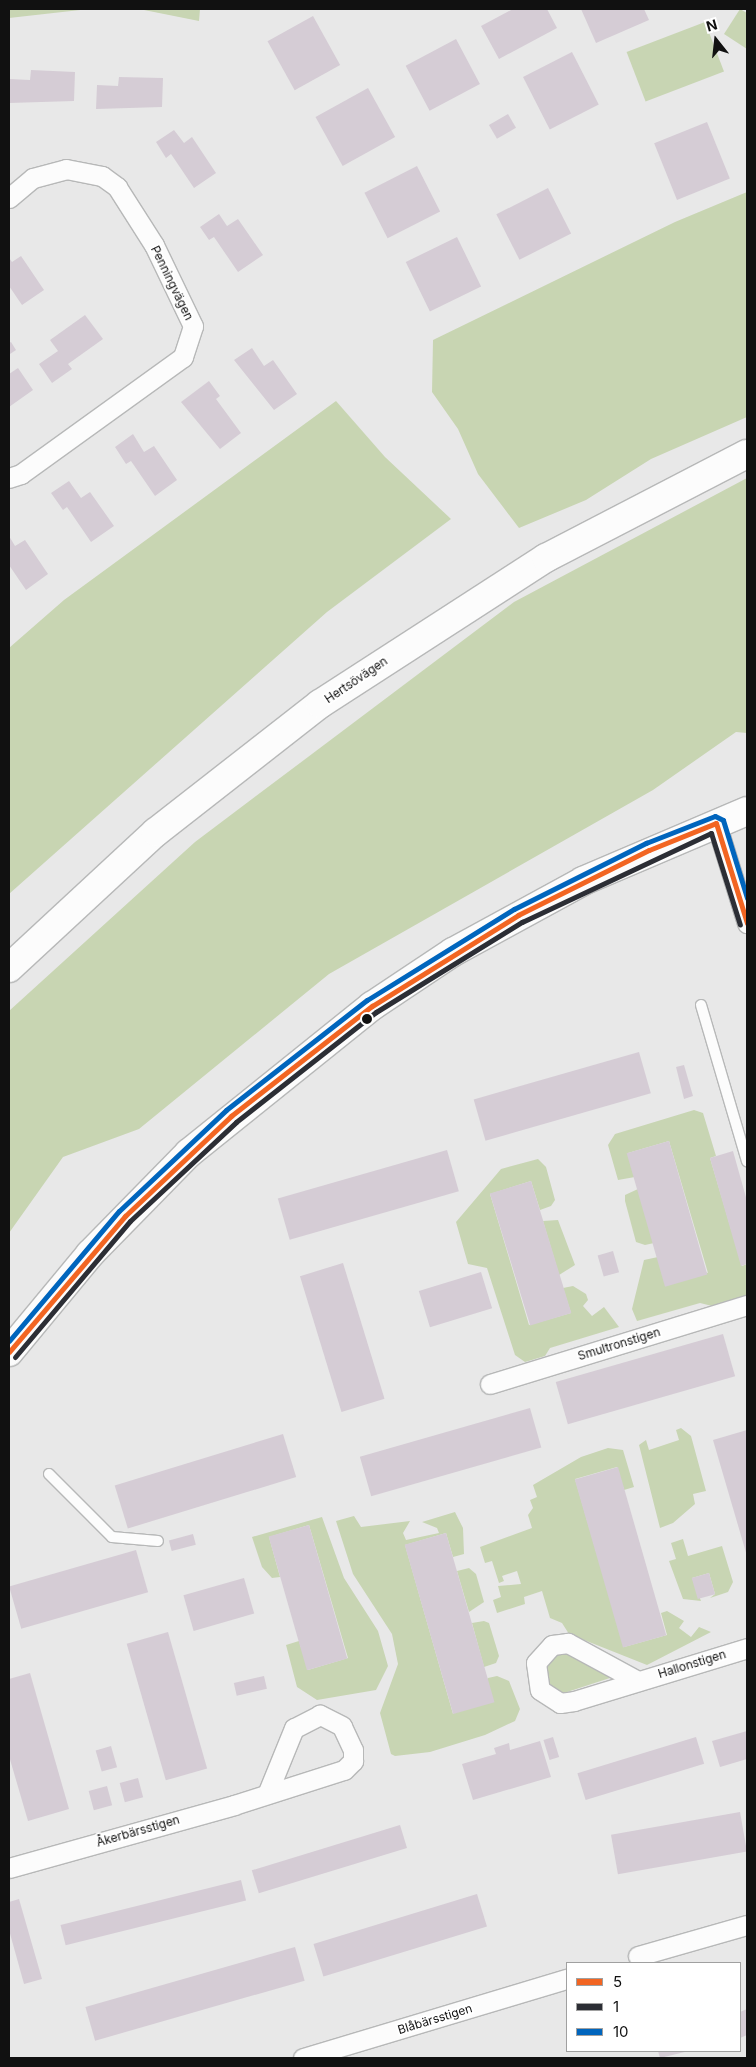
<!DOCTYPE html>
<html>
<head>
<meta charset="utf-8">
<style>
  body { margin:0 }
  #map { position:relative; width:756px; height:2067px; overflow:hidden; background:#e8e8e8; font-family:Inter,sans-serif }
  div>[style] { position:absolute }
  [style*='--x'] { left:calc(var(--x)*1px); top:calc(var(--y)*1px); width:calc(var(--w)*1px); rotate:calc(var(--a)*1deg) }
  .green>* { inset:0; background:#c8d5b3; transform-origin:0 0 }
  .forest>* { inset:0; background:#c8d5b2 }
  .building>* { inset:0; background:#d5ccd5; transform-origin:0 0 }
  .roads { filter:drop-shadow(1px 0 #b7b8b8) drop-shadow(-1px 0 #b7b8b8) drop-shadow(0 1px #b7b8b8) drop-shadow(0 -1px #b7b8b8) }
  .lane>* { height:10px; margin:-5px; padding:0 5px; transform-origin:5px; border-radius:5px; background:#fcfcfc }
  .street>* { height:19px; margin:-9.5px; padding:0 9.5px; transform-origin:9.5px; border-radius:9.5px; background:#fcfcfc }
  .secondary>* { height:28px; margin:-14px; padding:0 14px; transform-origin:14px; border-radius:14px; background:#fcfcfc }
  .bus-1>* { height:5px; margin:-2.5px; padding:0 2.5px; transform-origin:2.5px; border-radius:2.5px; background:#f26522 }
  .bus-2>* { height:5px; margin:-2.5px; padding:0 2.5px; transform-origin:2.5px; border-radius:2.5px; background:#2c2e35 }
  .bus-3>* { height:5px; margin:-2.5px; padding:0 2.5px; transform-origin:2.5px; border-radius:2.5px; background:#0065bd }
  .dots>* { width:14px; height:14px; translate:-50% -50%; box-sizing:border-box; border:2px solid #fff; border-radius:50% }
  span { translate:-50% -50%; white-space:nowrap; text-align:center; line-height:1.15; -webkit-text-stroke:4px #fff; paint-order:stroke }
  .street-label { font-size:12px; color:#111 }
  .frame { position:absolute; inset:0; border:10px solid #111; pointer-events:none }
  .legend { position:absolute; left:566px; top:1962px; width:175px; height:90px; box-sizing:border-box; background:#fff; border:1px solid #a0a0a0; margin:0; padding:6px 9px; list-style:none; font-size:15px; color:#111 }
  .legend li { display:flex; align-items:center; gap:10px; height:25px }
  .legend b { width:25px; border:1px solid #a0a0a0 }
  .north { position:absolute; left:691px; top:15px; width:50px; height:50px; -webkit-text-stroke:4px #fff; paint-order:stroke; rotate:344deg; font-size:14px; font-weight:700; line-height:20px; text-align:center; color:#111 }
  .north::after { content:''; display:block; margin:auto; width:18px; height:22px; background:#111; clip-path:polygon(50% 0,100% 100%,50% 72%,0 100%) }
</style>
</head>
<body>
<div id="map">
  <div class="green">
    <i style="clip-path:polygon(9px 9px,89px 9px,9px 18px)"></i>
    <i style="clip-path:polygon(139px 9px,200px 9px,199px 21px)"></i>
    <i style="clip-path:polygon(740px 9px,747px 13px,747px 49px,724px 34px)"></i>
    <i style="left:705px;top:22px;width:53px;height:84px;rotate:69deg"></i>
    <i style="clip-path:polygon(694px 1110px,703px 1113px,716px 1156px,710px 1158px,742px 1266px,747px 1264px,747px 1296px,712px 1306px,700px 1303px,637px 1321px,632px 1309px,644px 1260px,658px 1257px,708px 1273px,669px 1141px,628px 1153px,635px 1177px,618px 1180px,608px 1145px,615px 1134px)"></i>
    <i style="clip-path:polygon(538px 1159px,546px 1167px,555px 1200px,551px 1206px,540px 1210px,531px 1181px,490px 1194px,529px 1325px,571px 1313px,563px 1288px,573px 1286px,586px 1294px,588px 1300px,583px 1306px,592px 1316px,604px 1307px,619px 1327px,550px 1348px,545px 1356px,525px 1362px,515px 1355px,487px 1268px,468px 1264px,456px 1222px,501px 1169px)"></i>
    <i style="clip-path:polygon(638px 1189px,654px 1243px,645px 1245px,636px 1242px,625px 1201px,625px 1195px)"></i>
    <i style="clip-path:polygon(558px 1220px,575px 1265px,559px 1275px,543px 1221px)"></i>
    <i style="clip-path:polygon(681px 1428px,691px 1436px,706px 1491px,693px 1494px,695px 1504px,673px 1523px,660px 1528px,639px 1445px,646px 1440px,649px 1450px,679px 1440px,676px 1430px)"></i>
    <i style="clip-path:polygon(608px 1448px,623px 1450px,634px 1487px,624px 1490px,617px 1467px,575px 1479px,624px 1647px,667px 1635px,661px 1613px,667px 1611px,684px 1621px,679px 1628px,691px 1637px,699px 1627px,711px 1632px,647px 1665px,569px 1634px,562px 1623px,550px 1618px,542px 1591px,524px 1597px,525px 1604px,497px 1613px,493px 1600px,501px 1597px,498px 1586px,521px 1584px,517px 1571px,502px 1576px,504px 1581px,499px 1583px,492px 1561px,485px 1563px,480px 1547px,532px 1528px,528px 1515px,533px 1508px,530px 1500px,537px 1497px,533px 1485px,581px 1457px)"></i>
    <i style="clip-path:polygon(455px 1512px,463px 1528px,464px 1554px,453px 1557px,446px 1533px,405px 1545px,453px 1714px,488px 1678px,497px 1676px,509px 1681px,520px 1709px,515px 1721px,485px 1735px,430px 1752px,395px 1756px,391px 1754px,380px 1713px,398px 1664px,392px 1634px,353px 1574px,336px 1521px,354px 1516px,361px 1527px,410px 1521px,403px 1533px,406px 1540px,439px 1533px,437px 1528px,422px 1522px)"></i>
    <i style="clip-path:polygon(322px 1517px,344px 1578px,378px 1631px,388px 1666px,376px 1690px,317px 1700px,297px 1687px,286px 1645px,299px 1641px,308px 1670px,348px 1658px,309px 1525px,269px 1537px,280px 1577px,272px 1578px,262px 1567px,252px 1537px)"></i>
    <i style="clip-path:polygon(683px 1539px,688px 1556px,722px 1546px,733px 1582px,728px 1592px,710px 1598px,715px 1594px,709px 1573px,692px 1578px,701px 1601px,683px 1599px,669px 1561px,676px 1559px,671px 1543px)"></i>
    <i style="clip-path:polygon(469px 1568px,476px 1574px,484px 1602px,469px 1612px,457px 1571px)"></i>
    <i style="clip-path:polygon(484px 1621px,489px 1623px,499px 1656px,496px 1663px,484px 1667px,472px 1623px)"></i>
    <i style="clip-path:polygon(564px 1651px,613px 1677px,564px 1693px,550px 1686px,544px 1667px,554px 1654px)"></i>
  </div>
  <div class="forest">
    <i style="clip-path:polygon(747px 192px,747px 417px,651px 459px,586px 500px,519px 528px,478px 474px,458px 429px,432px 392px,433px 340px,675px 222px)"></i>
    <i style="clip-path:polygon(336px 401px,385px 457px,451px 519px,327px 612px,9px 894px,9px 648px,64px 600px)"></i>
    <i style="clip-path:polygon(747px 478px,747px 733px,736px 732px,653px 790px,329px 974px,139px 1129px,63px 1157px,9px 1233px,9px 1011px,195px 842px,514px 602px)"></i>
  </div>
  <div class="building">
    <i style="clip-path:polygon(513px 9px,547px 9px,557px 28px,499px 59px,481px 26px)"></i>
    <i style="clip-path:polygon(581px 9px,644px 9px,649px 20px,596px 43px)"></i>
    <i style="left:313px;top:16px;width:56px;height:52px;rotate:61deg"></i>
    <i style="left:456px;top:39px;width:51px;height:57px;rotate:62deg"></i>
    <i style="left:572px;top:52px;width:59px;height:55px;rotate:63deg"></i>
    <i style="clip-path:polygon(31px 70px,75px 72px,74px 101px,9px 103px,9px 79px,30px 80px)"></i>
    <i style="clip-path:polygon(119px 77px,163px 78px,162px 107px,96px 109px,97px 85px,118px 86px)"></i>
    <i style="left:368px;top:88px;width:56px;height:60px;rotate:61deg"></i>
    <i style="left:508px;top:114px;width:16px;height:22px;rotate:60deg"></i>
    <i style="left:707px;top:122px;width:61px;height:57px;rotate:68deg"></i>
    <i style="clip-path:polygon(174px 130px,184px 143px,192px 137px,216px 173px,194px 188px,171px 154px,166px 158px,156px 142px)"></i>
    <i style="left:417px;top:166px;width:51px;height:59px;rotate:63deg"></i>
    <i style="left:548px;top:188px;width:51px;height:58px;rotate:63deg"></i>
    <i style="clip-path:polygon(219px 214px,227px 226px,238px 219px,263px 255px,238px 272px,214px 237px,209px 240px,200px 227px)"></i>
    <i style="left:457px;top:237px;width:55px;height:57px;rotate:64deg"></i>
    <i style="clip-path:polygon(21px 256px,44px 290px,22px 305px,9px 286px,9px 258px,12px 262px)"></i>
    <i style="clip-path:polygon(85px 315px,103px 339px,68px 364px,72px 369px,52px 383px,39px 364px,58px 351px,50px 340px)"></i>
    <i style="clip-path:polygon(11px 342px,16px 350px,10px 354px,9px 343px)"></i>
    <i style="clip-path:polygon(252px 348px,264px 366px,273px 360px,297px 394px,274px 410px,234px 360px)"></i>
    <i style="clip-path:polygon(18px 368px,33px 390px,9px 407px,9px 374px)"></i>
    <i style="clip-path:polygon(209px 381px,220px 396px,216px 399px,241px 433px,220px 449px,181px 402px)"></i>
    <i style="clip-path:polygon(133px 434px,144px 452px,154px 446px,177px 480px,155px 496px,131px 461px,126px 464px,115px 447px)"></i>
    <i style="clip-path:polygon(69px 481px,81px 498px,90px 492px,114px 526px,91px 542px,67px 507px,63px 510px,51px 493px)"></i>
    <i style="clip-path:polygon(9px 536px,15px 546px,25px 540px,48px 574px,26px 590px,9px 565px)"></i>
    <i style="left:639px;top:1052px;width:43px;height:172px;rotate:74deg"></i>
    <i style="clip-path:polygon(684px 1065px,693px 1096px,684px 1099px,676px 1067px)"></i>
    <i style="left:669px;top:1141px;width:139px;height:44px;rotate:74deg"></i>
    <i style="left:447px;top:1150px;width:43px;height:176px;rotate:74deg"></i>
    <i style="clip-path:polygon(733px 1151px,747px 1201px,747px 1264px,741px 1266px,710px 1158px)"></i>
    <i style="left:531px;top:1181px;width:138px;height:43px;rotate:73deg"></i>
    <i style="left:613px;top:1251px;width:22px;height:16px;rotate:74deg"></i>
    <i style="left:343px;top:1263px;width:142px;height:45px;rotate:73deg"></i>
    <i style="left:481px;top:1272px;width:38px;height:65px;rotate:73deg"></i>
    <i style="left:723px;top:1334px;width:44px;height:174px;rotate:74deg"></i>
    <i style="left:530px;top:1408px;width:41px;height:177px;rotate:74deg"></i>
    <i style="clip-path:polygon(747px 1430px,747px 1556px,713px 1440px)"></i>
    <i style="left:283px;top:1434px;width:45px;height:176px;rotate:73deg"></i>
    <i style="left:618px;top:1467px;width:175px;height:45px;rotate:74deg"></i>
    <i style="left:309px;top:1525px;width:139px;height:42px;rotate:74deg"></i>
    <i style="left:446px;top:1533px;width:176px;height:43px;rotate:74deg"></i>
    <i style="left:193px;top:1534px;width:11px;height:25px;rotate:75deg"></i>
    <i style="left:136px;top:1550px;width:44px;height:132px;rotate:74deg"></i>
    <i style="left:709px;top:1573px;width:22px;height:18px;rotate:74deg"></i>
    <i style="left:244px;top:1578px;width:37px;height:63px;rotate:74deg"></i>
    <i style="left:168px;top:1632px;width:142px;height:43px;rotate:74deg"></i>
    <i style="clip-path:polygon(30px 1673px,69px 1809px,28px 1821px,9px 1756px,9px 1679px)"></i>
    <i style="left:264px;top:1676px;width:13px;height:31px;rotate:77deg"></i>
    <i style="clip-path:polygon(747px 1731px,747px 1759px,720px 1767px,712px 1741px)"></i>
    <i style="left:553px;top:1737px;width:21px;height:10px;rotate:73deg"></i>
    <i style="left:696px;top:1737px;width:28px;height:124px;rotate:73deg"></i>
    <i style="clip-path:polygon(540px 1741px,551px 1777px,473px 1800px,462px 1764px,496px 1754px,494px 1748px,509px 1743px,510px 1750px)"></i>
    <i style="left:111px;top:1746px;width:22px;height:16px;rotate:74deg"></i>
    <i style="left:138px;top:1778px;width:20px;height:19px;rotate:75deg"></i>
    <i style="left:107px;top:1786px;width:20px;height:19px;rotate:75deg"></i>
    <i style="left:740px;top:1812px;width:40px;height:131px;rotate:80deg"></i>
    <i style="left:400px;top:1825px;width:24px;height:155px;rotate:73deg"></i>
    <i style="left:241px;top:1880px;width:21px;height:186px;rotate:76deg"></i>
    <i style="left:477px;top:1894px;width:34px;height:171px;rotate:73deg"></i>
    <i style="clip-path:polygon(19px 1899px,42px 1979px,24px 1984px,9px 1930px,9px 1902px)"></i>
    <i style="left:295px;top:1947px;width:35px;height:218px;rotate:74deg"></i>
    <i style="clip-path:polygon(747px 2009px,747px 2035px,740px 2038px,740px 2012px)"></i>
    <i style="clip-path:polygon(658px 2051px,689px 2051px,660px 2058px)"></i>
  </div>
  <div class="roads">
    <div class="lane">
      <i style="--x:701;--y:1005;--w:163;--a:73.6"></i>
      <i style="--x:49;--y:1474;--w:89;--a:45"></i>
      <i style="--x:112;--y:1537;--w:46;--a:5"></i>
    </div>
    <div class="street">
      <i style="--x:9;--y:198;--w:31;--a:-40"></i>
      <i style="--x:33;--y:178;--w:34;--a:-15"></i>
      <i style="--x:66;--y:169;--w:37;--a:11"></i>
      <i style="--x:102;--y:176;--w:19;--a:36"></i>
      <i style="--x:117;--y:187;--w:69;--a:57.5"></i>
      <i style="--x:154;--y:245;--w:90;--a:64.3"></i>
      <i style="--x:193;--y:326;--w:33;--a:108"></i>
      <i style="--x:183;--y:357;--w:200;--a:144.2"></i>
      <i style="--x:21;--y:474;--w:13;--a:162"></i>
      <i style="--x:716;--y:823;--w:105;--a:72.8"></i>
      <i style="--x:490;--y:1384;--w:269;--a:-17.1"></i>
      <i style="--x:638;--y:1681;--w:80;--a:-151.5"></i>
      <i style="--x:568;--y:1643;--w:16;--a:173"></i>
      <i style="--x:552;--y:1645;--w:24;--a:132"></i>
      <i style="--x:536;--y:1663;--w:27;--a:82"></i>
      <i style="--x:540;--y:1690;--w:24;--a:33"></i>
      <i style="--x:560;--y:1703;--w:14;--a:-8"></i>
      <i style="--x:574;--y:1701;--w:181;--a:-17"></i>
      <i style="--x:9;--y:1868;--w:234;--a:-15.6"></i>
      <i style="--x:234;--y:1805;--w:115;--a:-17.7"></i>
      <i style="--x:344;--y:1770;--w:13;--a:-45"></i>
      <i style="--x:353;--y:1761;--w:11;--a:-90"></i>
      <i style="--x:353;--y:1750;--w:26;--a:-115"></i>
      <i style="--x:342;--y:1726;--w:25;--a:-153"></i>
      <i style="--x:320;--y:1715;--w:29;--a:153"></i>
      <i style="--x:294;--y:1728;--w:71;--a:112.2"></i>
      <i style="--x:638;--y:1956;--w:113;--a:-15.9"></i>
      <i style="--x:303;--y:2058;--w:276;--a:-16.7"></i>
    </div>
    <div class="secondary">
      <i style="--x:9;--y:968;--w:200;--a:-42.8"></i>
      <i style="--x:156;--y:832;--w:208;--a:-38"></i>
      <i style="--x:320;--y:704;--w:269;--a:-32.9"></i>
      <i style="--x:546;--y:558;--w:226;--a:-27.4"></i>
      <i style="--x:9;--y:1352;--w:127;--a:-50.4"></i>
      <i style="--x:90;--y:1254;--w:141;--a:-45.6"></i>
      <i style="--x:189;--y:1153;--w:235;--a:-38.8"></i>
      <i style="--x:372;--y:1006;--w:97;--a:-33.7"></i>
      <i style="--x:453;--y:952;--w:148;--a:-28.6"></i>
      <i style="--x:583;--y:881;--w:178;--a:-23.1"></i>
    </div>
  </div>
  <div class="bus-1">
    <i style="--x:9;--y:1352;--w:179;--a:-49.5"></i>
    <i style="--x:125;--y:1216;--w:146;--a:-43.3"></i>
    <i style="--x:231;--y:1116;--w:179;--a:-38"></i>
    <i style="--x:372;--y:1006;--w:172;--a:-31.9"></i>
    <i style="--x:518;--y:915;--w:146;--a:-26.4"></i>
    <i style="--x:649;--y:850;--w:72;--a:-21.9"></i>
    <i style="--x:716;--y:823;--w:105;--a:72.8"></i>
  </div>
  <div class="bus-2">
    <i style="--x:15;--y:1357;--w:178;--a:-49.8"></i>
    <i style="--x:130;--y:1221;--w:145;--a:-43"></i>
    <i style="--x:236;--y:1122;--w:178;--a:-38.2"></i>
    <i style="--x:376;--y:1012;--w:172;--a:-31.7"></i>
    <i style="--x:522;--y:922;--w:209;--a:-25.2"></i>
    <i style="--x:711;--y:833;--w:96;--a:72.5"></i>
  </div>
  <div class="bus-3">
    <i style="--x:9;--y:1341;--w:170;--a:-49.8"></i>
    <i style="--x:119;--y:1211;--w:147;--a:-43.3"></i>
    <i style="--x:226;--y:1110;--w:179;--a:-38"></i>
    <i style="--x:367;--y:1000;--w:173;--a:-31.8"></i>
    <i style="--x:514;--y:909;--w:148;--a:-26.6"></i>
    <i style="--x:646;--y:843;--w:74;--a:-21.4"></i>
    <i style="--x:715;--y:816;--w:9;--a:27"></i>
    <i style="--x:723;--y:820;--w:82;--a:72.9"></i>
  </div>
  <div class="dots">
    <i style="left:367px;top:1019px;background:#111"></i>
  </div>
  <div class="street-label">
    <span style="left:172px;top:283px;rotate:64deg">Penningvägen</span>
    <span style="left:356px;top:680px;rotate:-34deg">Hertsövägen</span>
    <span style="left:619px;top:1344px;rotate:-17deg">Smultronstigen</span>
    <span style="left:692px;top:1664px;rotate:-17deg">Hallonstigen</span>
    <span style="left:138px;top:1831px;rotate:-16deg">Åkerbärsstigen</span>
    <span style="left:435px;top:2019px;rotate:-17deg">Blåbärsstigen</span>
  </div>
  <div class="frame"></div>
  <ul class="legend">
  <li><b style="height:6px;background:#f26522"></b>5</li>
  <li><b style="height:6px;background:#2c2e35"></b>1</li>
  <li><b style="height:6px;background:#0065bd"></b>10</li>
  </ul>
  <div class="north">N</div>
</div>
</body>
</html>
